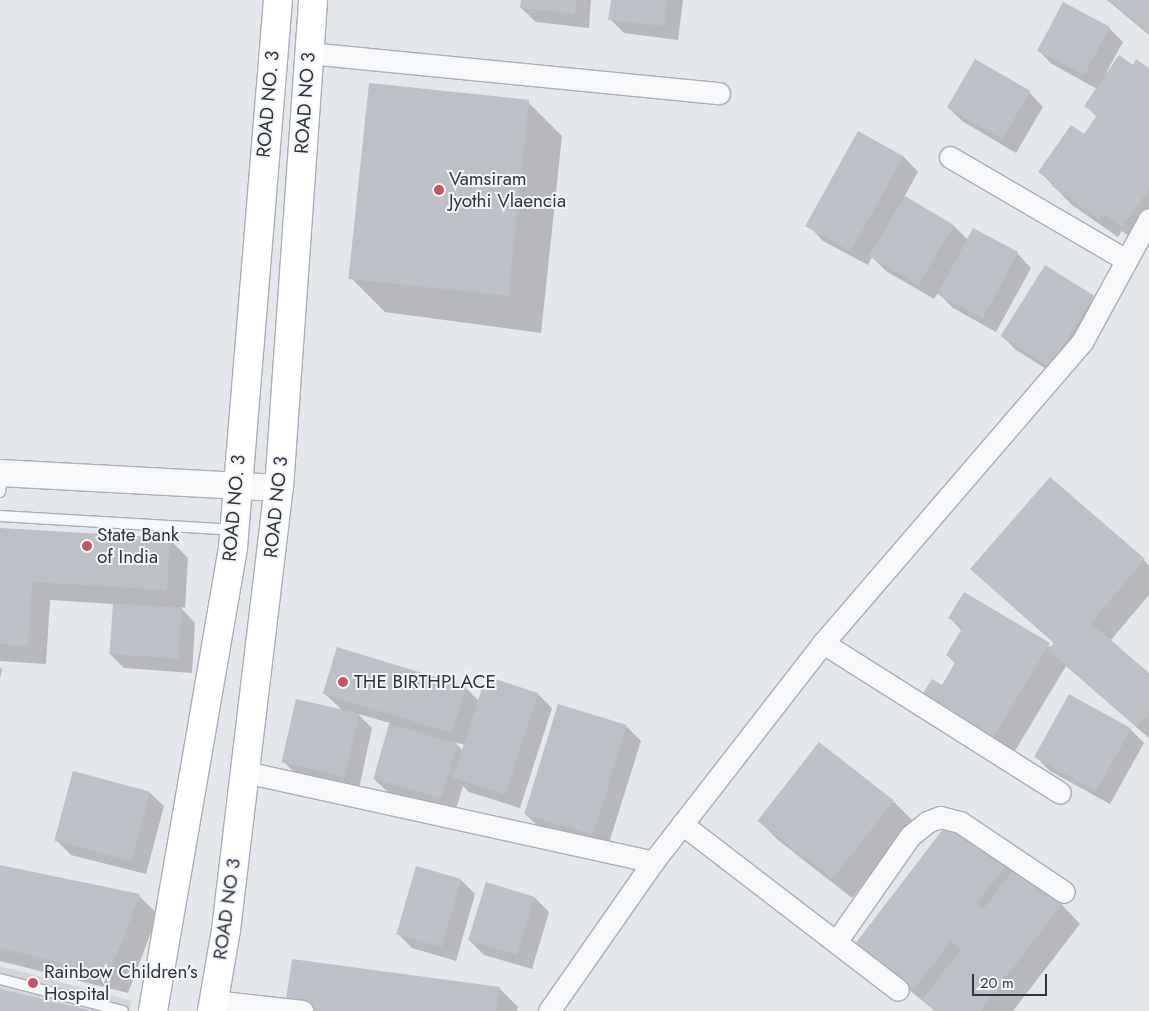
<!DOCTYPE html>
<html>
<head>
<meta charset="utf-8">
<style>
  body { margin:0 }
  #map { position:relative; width:1149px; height:1011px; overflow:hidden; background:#e4e7eb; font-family:Jost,sans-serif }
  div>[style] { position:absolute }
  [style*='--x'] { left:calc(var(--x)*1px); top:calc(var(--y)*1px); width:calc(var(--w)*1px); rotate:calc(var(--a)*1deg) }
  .built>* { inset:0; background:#d2d6dc }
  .shadow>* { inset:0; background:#0003 }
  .building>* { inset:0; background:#bcc0c7; transform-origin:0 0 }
  .roads { filter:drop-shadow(1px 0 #a9aeb5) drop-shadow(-1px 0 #a9aeb5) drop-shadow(0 1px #a9aeb5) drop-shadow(0 -1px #a9aeb5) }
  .service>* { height:10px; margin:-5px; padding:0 5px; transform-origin:5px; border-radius:5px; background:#f7f8f9 }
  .minor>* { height:21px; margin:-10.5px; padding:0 10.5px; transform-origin:10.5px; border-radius:10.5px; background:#f7f8f9 }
  .tertiary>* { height:26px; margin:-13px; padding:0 13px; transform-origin:13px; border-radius:13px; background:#f7f8f9 }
  .primary>* { height:28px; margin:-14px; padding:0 14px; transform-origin:14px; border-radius:14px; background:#fff }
  .dots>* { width:14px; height:14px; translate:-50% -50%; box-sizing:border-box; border:2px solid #f4f6f8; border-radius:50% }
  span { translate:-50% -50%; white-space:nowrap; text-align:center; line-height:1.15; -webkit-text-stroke:4px #f4f6f8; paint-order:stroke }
  .street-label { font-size:19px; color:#2d3542 }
  .poi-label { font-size:19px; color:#2d3542 }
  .left { translate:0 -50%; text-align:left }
  .scale { position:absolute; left:972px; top:974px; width:75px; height:22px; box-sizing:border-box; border:2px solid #2d3542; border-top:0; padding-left:6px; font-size:15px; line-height:18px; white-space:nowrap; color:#2d3542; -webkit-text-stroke:4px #f4f6f8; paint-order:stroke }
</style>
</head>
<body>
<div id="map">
  <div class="built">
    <i style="clip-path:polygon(0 966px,132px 1001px,129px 1011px,0 1011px)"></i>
  </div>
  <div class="shadow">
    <i style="clip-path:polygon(522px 0,591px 0,589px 28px,536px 22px,521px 8px)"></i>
    <i style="clip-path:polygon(612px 0,683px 0,678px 40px,624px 33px,610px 19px)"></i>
    <i style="clip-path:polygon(1107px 0,1149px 0,1149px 35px)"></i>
    <i style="clip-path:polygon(1109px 28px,1123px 42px,1106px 73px,1133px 66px,1149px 70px,1149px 234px,1141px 245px,1122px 231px,1118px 237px,1072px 205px,1040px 172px,1084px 135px,1097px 117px,1086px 106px,1097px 89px,1052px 64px,1038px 50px)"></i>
    <i style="clip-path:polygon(1029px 92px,1043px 107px,1016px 153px,962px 121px,948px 107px)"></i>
    <i style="clip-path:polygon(528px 102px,562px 136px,541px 333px,385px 312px,351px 278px)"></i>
    <i style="clip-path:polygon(859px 133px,904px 157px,918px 172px,904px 197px,954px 226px,968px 240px,1017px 253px,1031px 268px,996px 332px,953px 308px,938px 293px,934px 299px,886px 271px,872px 257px,868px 265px,823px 241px,809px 226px)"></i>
    <i style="clip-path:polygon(1093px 297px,1107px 311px,1064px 380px,1016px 350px,1002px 336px)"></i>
    <i style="clip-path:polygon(0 530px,169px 539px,188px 558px,185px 608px,180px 607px,195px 623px,192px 673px,124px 668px,110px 654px,114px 604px,50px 600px,46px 664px,0 661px)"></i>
    <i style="clip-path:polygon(1144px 560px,1149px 566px,1149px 595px,1110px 641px,1149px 675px,1149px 738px,1066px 666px,1012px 756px,942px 714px,943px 686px,956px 664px,947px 655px,962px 631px,950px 618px,1052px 647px,1055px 644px,971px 569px)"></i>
    <i style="clip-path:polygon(0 667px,2px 670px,0 679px)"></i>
    <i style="clip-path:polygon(evenodd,465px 687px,479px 701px,538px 694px,552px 708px,520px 808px,469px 792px,463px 786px,455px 812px,389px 793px,374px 779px,390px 723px,358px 714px,372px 728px,359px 789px,298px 776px,284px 762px,342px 710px,325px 694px,465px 687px,455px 742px,465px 745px,463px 751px,455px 742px)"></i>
    <i style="clip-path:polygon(559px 706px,627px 727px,641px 741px,607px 849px,540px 828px,525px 814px)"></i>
    <i style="clip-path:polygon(1130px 729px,1144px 743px,1110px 804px,1050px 771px,1036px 757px)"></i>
    <i style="clip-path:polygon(149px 792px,164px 806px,146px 874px,71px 855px,57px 841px)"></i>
    <i style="clip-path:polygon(894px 802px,912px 820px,852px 898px,778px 840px,759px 821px)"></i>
    <i style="clip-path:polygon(1006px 865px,1062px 905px,1080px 924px,1013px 1011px,935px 1011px,875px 962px)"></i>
    <i style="clip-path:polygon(0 866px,139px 896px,158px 914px,128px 993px,0 961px)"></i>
    <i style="clip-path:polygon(417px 867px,461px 880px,475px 894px,456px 961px,412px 948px,398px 934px)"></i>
    <i style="clip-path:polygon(487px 884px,535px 898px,549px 912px,532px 969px,484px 955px,470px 941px)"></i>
    <i style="clip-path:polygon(499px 988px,518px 1007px,517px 1011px,292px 1011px)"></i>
  </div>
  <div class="building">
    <i style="clip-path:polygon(521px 0,576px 0,575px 14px,520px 8px)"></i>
    <i style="clip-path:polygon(611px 0,667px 0,664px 26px,608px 20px)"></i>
    <i style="clip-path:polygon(1109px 0,1149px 0,1149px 33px)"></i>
    <i style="left:1063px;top:2px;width:53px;height:55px;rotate:28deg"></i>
    <i style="clip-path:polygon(1119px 55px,1133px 65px,1136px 59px,1149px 68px,1149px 189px,1122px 228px,1103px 214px,1099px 219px,1052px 186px,1054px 183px,1038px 172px,1071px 125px,1084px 134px,1097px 115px,1084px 106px)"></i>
    <i style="left:975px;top:59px;width:64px;height:56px;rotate:30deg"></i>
    <i style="left:369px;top:83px;width:161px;height:197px;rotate:6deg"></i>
    <i style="left:858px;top:131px;width:52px;height:109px;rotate:29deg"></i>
    <i style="left:905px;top:196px;width:57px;height:70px;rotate:31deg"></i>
    <i style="left:973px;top:228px;width:51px;height:75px;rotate:28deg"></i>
    <i style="left:1045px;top:265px;width:58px;height:84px;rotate:32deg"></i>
    <i style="clip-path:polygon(1050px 477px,1145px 559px,1091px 623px,1149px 673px,1149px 713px,1137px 727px,1048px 650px,1054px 643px,970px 569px)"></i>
    <i style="clip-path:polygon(0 528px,170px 538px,167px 590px,32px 582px,28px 646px,0 644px)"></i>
    <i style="clip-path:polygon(964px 592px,1050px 643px,993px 738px,922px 695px,932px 679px,942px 685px,956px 661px,946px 655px,963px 627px,948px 618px)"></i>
    <i style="left:113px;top:603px;width:69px;height:51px;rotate:4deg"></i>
    <i style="left:337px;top:647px;width:135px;height:49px;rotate:17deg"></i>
    <i style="left:486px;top:676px;width:55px;height:107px;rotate:18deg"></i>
    <i style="left:1069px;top:694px;width:71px;height:72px;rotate:29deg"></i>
    <i style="left:296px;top:699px;width:65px;height:65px;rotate:13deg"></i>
    <i style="left:558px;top:704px;width:72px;height:115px;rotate:17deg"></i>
    <i style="left:389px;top:724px;width:71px;height:57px;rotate:16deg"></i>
    <i style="left:819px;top:742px;width:95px;height:100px;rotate:38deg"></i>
    <i style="left:73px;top:771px;width:80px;height:72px;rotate:15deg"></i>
    <i style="clip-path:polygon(950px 820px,1007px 864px,976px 904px,983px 909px,1015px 868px,1062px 904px,980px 1011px,936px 1011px,922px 1000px,961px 949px,951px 941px,914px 990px,855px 944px)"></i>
    <i style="clip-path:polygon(0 865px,140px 894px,109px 975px,0 948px)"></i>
    <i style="left:416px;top:866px;width:47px;height:71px;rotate:16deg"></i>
    <i style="left:486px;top:882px;width:51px;height:61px;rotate:17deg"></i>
    <i style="clip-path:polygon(292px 959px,500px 987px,496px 1011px,321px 1011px,285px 1006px)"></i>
    <i style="clip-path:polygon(0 989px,89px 1010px,89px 1011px,0 1011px)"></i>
  </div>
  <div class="roads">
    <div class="service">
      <i style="--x:0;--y:492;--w:18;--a:-84"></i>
      <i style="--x:0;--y:516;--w:233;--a:3.4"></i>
      <i style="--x:0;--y:979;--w:127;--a:14.6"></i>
    </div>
    <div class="minor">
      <i style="--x:309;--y:53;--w:412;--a:5.6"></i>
      <i style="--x:950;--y:157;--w:204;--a:30.3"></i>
      <i style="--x:823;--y:643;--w:280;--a:32.3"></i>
      <i style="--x:245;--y:772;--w:418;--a:12.4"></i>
      <i style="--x:682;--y:824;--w:272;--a:37.5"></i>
      <i style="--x:836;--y:942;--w:129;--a:-55.1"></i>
      <i style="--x:910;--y:836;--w:22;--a:-39"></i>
      <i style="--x:927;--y:822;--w:14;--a:-21"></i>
      <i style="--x:940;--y:817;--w:21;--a:14"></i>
      <i style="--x:960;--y:822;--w:125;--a:33.9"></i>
      <i style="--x:213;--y:1001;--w:90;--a:6.4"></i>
      <i style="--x:549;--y:1011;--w:182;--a:-55.1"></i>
      <i style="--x:653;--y:862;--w:277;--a:-52.2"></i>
      <i style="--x:823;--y:643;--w:397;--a:-49.3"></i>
      <i style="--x:1082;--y:342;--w:140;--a:-61.4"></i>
    </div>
    <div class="tertiary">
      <i style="--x:0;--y:473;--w:279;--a:3.1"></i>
    </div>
    <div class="primary">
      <i style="--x:153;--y:1011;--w:471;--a:-80.2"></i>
      <i style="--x:233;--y:547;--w:549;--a:-85.3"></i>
      <i style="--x:212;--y:1011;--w:82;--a:-80.2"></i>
      <i style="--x:226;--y:930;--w:445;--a:-83.2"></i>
      <i style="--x:279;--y:488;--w:489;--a:-86"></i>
    </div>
  </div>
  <div class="dots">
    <i style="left:439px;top:190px;background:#c45568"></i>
    <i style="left:87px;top:546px;background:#c45568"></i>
    <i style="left:343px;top:682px;background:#c45568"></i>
    <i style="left:33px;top:983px;background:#c45568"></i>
  </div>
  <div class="street-label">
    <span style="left:305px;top:103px;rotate:-86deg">ROAD NO 3</span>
    <span style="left:268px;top:104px;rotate:-85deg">ROAD NO. 3</span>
    <span style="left:276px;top:507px;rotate:-84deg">ROAD NO 3</span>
    <span style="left:234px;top:508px;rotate:-85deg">ROAD NO. 3</span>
    <span style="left:227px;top:909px;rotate:-82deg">ROAD NO 3</span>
  </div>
  <div class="poi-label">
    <span class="left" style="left:449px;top:190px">Vamsiram<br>Jyothi Vlaencia</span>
    <span class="left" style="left:97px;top:546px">State Bank<br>of India</span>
    <span class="left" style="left:354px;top:682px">THE BIRTHPLACE</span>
    <span class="left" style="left:44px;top:983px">Rainbow Children’s<br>Hospital</span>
  </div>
  <div class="scale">20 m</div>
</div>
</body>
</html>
